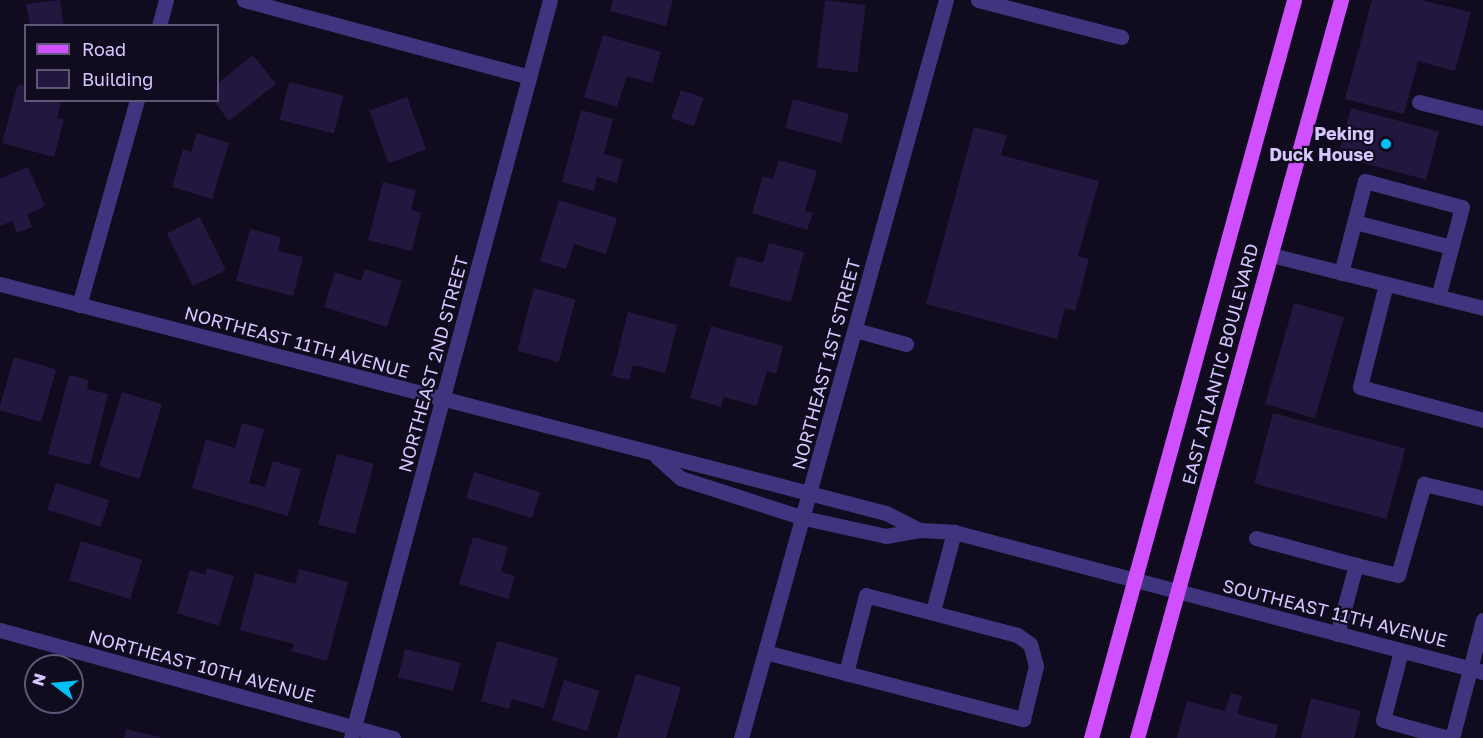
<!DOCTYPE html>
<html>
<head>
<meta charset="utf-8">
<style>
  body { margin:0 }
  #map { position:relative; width:1483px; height:738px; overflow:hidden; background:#100b1e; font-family:"Golos Text",sans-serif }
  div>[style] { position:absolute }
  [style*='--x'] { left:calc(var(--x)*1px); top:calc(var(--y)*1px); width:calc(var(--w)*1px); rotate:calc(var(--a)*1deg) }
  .building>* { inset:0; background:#23173f; transform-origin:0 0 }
  .minor>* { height:15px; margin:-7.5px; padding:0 7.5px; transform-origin:7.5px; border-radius:7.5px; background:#3f357f }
  .major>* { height:15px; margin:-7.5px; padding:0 7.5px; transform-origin:7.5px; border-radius:7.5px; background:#d04fff }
  .dots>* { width:16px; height:16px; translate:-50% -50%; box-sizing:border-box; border:3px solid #100b1e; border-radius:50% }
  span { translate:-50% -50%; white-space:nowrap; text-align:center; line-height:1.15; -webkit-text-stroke:4.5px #100b1e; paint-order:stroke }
  .poi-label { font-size:18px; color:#d4c8ff; font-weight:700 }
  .right { translate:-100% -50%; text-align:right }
  .street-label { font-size:18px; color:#d4c8ff }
  .legend { position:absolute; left:24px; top:24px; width:195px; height:78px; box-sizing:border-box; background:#100b1e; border:2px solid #5e5778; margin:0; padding:8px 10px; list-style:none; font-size:18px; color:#d4c8ff }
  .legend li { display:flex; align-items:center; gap:12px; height:30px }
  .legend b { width:30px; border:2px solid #5e5778 }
  .north { position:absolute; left:24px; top:654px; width:60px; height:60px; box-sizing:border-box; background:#100b1e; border:2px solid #5e5778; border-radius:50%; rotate:286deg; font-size:16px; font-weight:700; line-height:24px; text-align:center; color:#d4c8ff }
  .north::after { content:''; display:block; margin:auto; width:21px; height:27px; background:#00c0f3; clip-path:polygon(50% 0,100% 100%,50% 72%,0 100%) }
</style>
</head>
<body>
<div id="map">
  <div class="building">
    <i style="clip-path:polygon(60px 0,64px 26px,30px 26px,26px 4px)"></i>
    <i style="clip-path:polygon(613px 0,673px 0,666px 26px,610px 11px)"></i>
    <i style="left:825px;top:0;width:41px;height:68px;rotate:7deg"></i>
    <i style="clip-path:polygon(1372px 0,1421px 0,1471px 12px,1455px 71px,1418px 61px,1404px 114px,1345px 99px)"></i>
    <i style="clip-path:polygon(603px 35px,661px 52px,652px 83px,627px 76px,617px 107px,584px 97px)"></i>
    <i style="clip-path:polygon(253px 55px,276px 84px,229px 121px,213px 100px,218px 100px,218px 83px)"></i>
    <i style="left:289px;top:82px;width:56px;height:39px;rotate:14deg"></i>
    <i style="clip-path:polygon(18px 84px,26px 86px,26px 100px,61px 100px,57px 118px,64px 119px,54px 157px,2px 143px)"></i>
    <i style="left:681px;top:90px;width:24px;height:30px;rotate:19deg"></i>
    <i style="left:407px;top:97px;width:56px;height:40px;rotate:70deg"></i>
    <i style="left:793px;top:99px;width:58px;height:30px;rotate:15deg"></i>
    <i style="left:1351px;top:108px;width:91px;height:50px;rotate:15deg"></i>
    <i style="clip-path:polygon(581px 110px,613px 119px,604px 154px,623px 159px,617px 183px,597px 177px,594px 191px,562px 182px)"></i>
    <i style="clip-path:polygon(974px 127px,1007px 135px,1001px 155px,1099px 181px,1078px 256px,1089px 259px,1075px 311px,1065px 308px,1057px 339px,926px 304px)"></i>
    <i style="clip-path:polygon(197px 133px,229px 143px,212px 199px,172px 187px,183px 149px,191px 152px)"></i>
    <i style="clip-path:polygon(779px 160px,817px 171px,805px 211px,813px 213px,807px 230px,752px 213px,763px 176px,773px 179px)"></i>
    <i style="clip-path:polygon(28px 167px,45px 206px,27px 214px,32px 227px,17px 233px,12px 221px,0 226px,0 179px)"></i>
    <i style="clip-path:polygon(383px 182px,416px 190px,411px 210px,421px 213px,412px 251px,368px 240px)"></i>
    <i style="clip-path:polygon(559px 200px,617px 218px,606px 254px,574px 244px,566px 269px,540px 261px)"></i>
    <i style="left:200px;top:217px;width:59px;height:37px;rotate:64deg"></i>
    <i style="clip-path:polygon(250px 229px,281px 237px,278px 251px,303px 257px,293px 296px,236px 281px)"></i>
    <i style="clip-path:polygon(769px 243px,804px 252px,791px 302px,729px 286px,737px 256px,763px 263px)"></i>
    <i style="clip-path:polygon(365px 269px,402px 281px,387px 327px,324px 307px,335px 272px,361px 281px)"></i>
    <i style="left:534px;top:288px;width:43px;height:65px;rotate:15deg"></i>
    <i style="left:1294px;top:303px;width:52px;height:105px;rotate:16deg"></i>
    <i style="clip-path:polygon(628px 312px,677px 325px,665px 373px,633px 365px,629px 380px,612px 376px)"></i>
    <i style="clip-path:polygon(711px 326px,783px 346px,776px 374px,767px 371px,757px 406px,724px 397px,721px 407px,690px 398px)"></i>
    <i style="left:14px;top:357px;width:44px;height:55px;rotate:16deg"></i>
    <i style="clip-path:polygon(69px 375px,89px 380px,87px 389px,108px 394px,90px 465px,48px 454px)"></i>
    <i style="left:122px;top:392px;width:42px;height:78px;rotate:17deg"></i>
    <i style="left:1273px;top:413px;width:137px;height:73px;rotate:15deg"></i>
    <i style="clip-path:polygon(242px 423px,264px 429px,249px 483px,265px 487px,273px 461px,301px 469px,288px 516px,192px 488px,206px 439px,235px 448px)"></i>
    <i style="left:337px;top:454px;width:38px;height:73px;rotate:15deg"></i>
    <i style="left:474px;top:472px;width:69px;height:27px;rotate:17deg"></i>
    <i style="left:56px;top:483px;width:56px;height:28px;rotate:18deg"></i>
    <i style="clip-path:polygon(473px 537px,508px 547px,501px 572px,515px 576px,508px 599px,459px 584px)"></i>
    <i style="left:81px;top:541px;width:64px;height:41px;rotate:17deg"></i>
    <i style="clip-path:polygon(207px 568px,234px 576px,219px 626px,177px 613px,190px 570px,205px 575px)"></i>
    <i style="clip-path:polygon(299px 569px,348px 582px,327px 661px,291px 651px,294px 644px,240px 630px,255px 573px,295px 584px)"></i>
    <i style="clip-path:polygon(497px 641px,558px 658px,544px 708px,512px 699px,509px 709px,481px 701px)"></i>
    <i style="left:405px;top:649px;width:57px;height:29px;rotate:14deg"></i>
    <i style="clip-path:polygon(636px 674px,681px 687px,666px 738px,617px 738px)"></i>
    <i style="left:564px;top:680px;width:37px;height:42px;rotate:17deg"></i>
    <i style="clip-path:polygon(1231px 693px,1242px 696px,1237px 714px,1278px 725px,1275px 738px,1177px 738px,1187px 701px,1225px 711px)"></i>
    <i style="clip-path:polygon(1311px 698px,1361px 711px,1354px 738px,1301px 738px)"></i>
    <i style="clip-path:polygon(126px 729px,160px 737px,160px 738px,124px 738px)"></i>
  </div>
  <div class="minor">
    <i style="--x:244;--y:0;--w:295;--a:15.1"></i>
    <i style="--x:978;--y:0;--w:148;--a:14.5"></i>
    <i style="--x:159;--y:26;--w:27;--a:-75"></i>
    <i style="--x:1419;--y:102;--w:66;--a:14"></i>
    <i style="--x:1355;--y:222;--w:99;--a:14.6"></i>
    <i style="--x:1271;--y:255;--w:219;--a:14"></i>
    <i style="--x:1341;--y:273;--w:95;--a:-75.4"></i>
    <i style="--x:1365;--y:181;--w:100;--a:15"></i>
    <i style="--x:1462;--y:207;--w:93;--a:104.9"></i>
    <i style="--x:0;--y:284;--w:915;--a:14.49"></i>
    <i style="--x:886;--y:513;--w:38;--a:27"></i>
    <i style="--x:1386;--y:284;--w:106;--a:104.2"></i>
    <i style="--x:1360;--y:387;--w:127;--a:15"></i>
    <i style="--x:79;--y:305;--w:213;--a:-74.2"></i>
    <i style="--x:855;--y:330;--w:53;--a:15.4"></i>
    <i style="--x:657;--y:457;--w:31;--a:42"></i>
    <i style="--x:680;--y:478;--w:130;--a:17.9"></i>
    <i style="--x:804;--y:518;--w:84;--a:12.4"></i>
    <i style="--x:886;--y:536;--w:35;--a:-10"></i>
    <i style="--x:920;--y:530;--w:34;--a:3"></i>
    <i style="--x:954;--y:532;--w:547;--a:14.82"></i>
    <i style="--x:1256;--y:538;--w:104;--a:15.1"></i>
    <i style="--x:933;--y:611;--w:82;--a:-75.1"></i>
    <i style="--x:0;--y:630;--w:408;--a:15.4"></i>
    <i style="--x:1337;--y:634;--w:72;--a:-74.6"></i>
    <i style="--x:1356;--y:565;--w:43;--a:13.4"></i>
    <i style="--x:1398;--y:575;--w:95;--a:-74.1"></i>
    <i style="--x:1424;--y:484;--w:61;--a:13.3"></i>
    <i style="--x:1401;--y:651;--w:71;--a:104.6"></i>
    <i style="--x:1383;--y:720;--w:68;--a:15.3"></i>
    <i style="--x:765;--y:652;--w:267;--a:14.6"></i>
    <i style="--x:1023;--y:719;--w:55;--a:-76.2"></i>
    <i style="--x:1036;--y:666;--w:23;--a:-105"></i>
    <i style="--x:1030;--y:644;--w:16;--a:-145"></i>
    <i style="--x:1017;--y:635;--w:156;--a:-165.2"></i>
    <i style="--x:866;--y:595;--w:81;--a:104.4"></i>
    <i style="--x:351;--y:738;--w:764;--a:-74.91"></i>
    <i style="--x:741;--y:738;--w:766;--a:-74.48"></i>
    <i style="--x:1452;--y:738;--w:122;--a:-75.3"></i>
  </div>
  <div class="major">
    <i style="--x:1091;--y:738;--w:765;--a:-74.62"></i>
    <i style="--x:1137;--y:738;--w:766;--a:-74.55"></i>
  </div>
  <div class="dots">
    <i style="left:1386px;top:144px;background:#00c0f3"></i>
  </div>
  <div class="poi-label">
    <span class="right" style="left:1374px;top:144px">Peking<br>Duck House</span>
  </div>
  <div class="street-label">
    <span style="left:297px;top:342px;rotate:15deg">NORTHEAST 11TH AVENUE</span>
    <span style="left:433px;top:364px;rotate:-75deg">NORTHEAST 2ND STREET</span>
    <span style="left:826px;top:364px;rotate:-75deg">NORTHEAST 1ST STREET</span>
    <span style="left:1220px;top:364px;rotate:-75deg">EAST ATLANTIC BOULEVARD</span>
    <span style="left:1335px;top:613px;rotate:14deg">SOUTHEAST 11TH AVENUE</span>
    <span style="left:202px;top:666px;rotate:15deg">NORTHEAST 10TH AVENUE</span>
  </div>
  <ul class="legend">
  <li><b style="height:8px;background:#d04fff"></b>Road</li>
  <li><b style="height:16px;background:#23173f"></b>Building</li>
  </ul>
  <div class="north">N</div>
</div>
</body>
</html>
